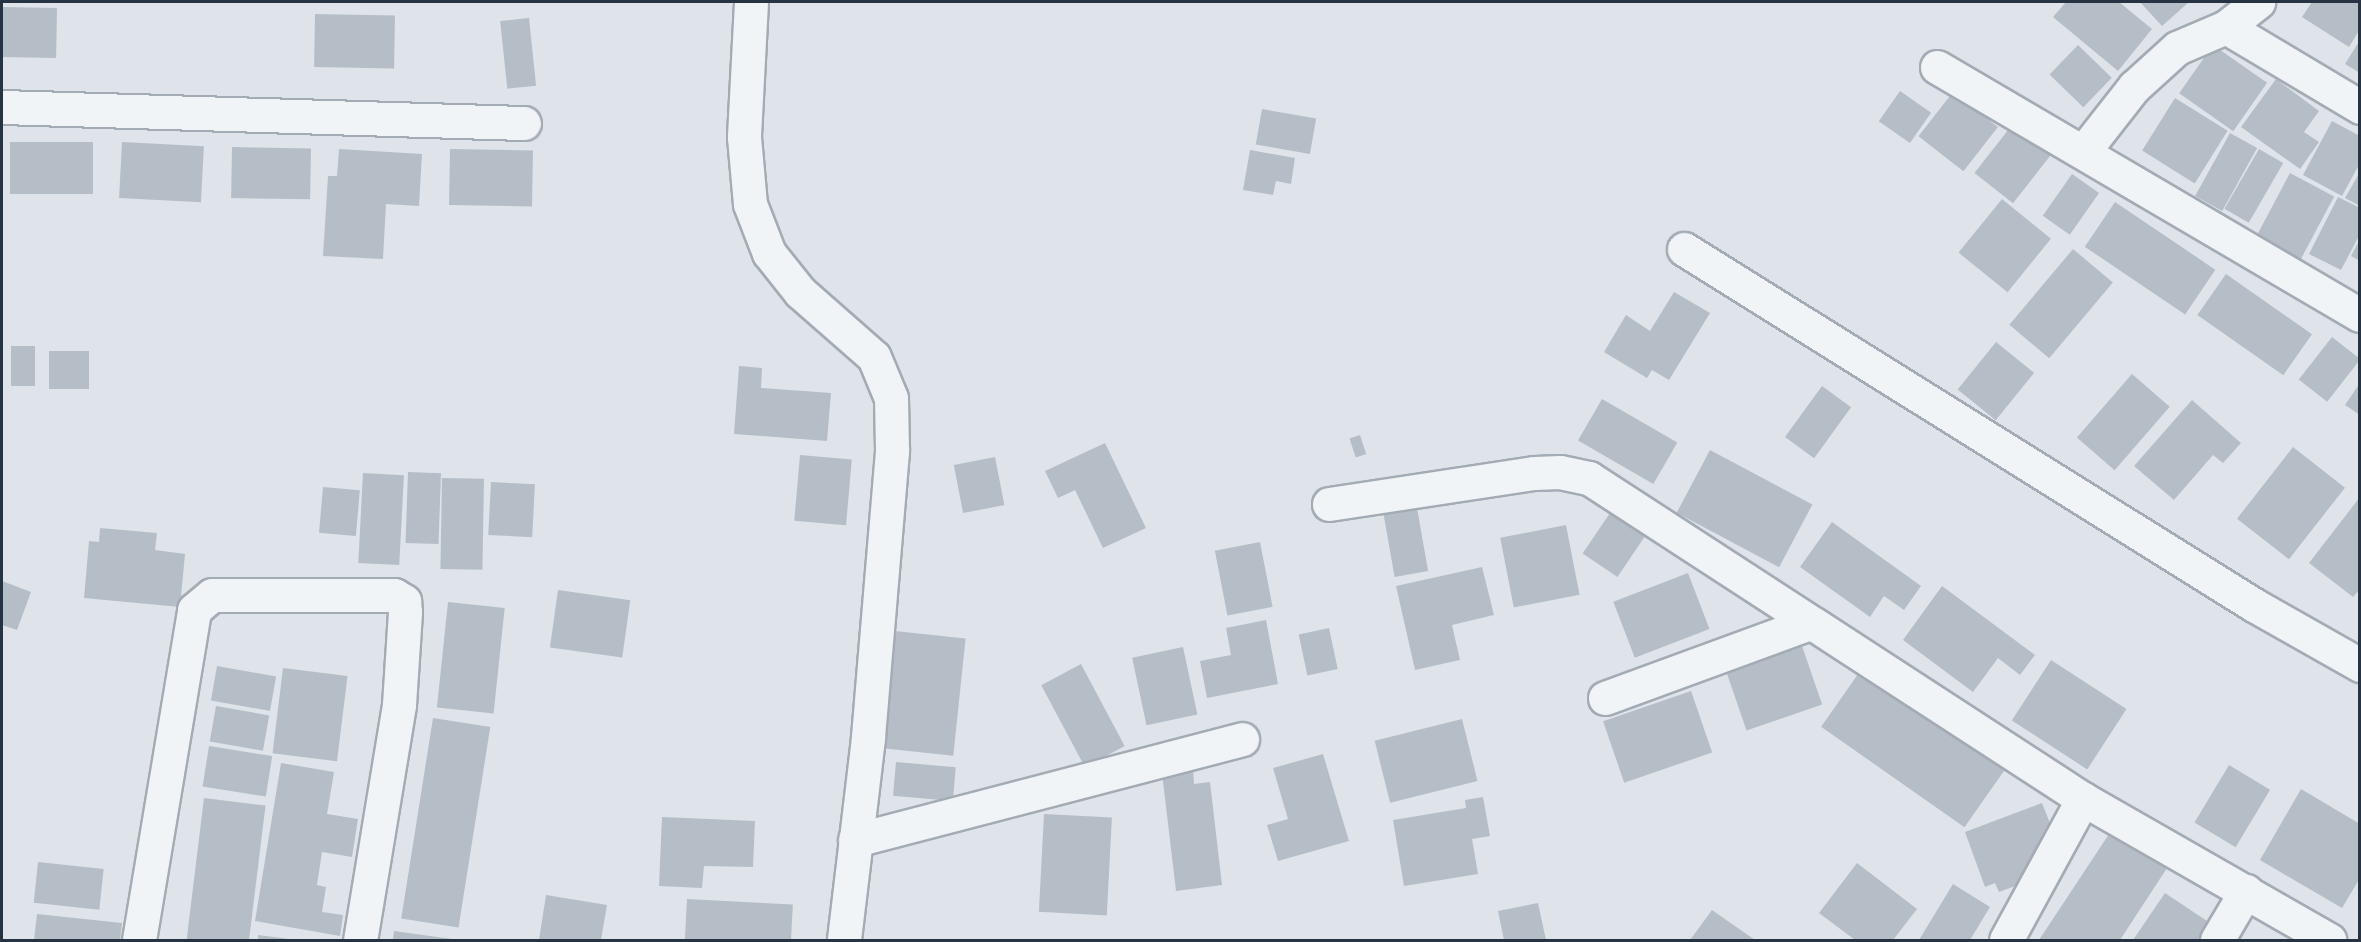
<!DOCTYPE html>
<html>
<head>
<meta charset="utf-8">
<style>
  body { margin:0 }
  #map { position:relative; width:2361px; height:942px; overflow:hidden; background:#dee4e9; font-family:Jost,sans-serif }
  div>[style] { position:absolute }
  [style*='--x'] { left:calc(var(--x)*1px); top:calc(var(--y)*1px); width:calc(var(--w)*1px); rotate:calc(var(--a)*1deg) }
  .building>* { inset:0; background:#b5bec7; transform-origin:0 0 }
  .roads { filter:drop-shadow(2px 0 #a3abb4) drop-shadow(-2px 0 #a3abb4) drop-shadow(0 2px #a3abb4) drop-shadow(0 -2px #a3abb4) }
  .minor>* { height:33px; margin:-16.5px; padding:0 16.5px; transform-origin:16.5px; border-radius:16.5px; background:#f1f4f7 }
  span { translate:-50% -50%; white-space:nowrap; text-align:center; line-height:1.15; -webkit-text-stroke:6px #eef3f7; paint-order:stroke }
  .frame { position:absolute; inset:0; border:3px solid #263342; pointer-events:none }
</style>
</head>
<body>
<div id="map">
  <div class="building">
    <i style="clip-path:polygon(2066px 2px,2119px 2px,2152px 29px,2118px 71px,2053px 17px)"></i>
    <i style="clip-path:polygon(2140px 2px,2189px 2px,2162px 26px)"></i>
    <i style="clip-path:polygon(2312px 2px,2360px 2px,2360px 29px,2349px 47px,2302px 17px)"></i>
    <i style="left:2px;top:7px;width:55px;height:50px;rotate:1deg"></i>
    <i style="left:315px;top:14px;width:80px;height:53px;rotate:1deg"></i>
    <i style="left:529px;top:18px;width:68px;height:29px;rotate:84deg"></i>
    <i style="clip-path:polygon(2360px 40px,2360px 73px,2345px 64px)"></i>
    <i style="left:2078px;top:45px;width:47px;height:41px;rotate:44deg"></i>
    <i style="left:2213px;top:45px;width:66px;height:59px;rotate:35deg"></i>
    <i style="clip-path:polygon(2276px 79px,2319px 111px,2304px 132px,2319px 142px,2300px 169px,2241px 127px)"></i>
    <i style="left:1900px;top:91px;width:38px;height:37px;rotate:35deg"></i>
    <i style="left:1953px;top:92px;width:57px;height:56px;rotate:38deg"></i>
    <i style="left:2175px;top:98px;width:62px;height:62px;rotate:32deg"></i>
    <i style="left:1262px;top:109px;width:55px;height:36px;rotate:10deg"></i>
    <i style="clip-path:polygon(2332px 121px,2360px 136px,2360px 163px,2342px 196px,2303px 175px)"></i>
    <i style="left:2012px;top:125px;width:49px;height:61px;rotate:38deg"></i>
    <i style="left:2230px;top:133px;width:31px;height:72px;rotate:29deg"></i>
    <i style="left:93px;top:142px;width:52px;height:83px;rotate:90deg"></i>
    <i style="left:122px;top:142px;width:82px;height:56px;rotate:3deg"></i>
    <i style="left:232px;top:147px;width:79px;height:51px;rotate:1deg"></i>
    <i style="clip-path:polygon(339px 149px,422px 154px,419px 206px,386px 204px,383px 259px,323px 256px,328px 176px,337px 176px)"></i>
    <i style="left:450px;top:149px;width:83px;height:56px;rotate:1deg"></i>
    <i style="left:2259px;top:149px;width:28px;height:69px;rotate:30deg"></i>
    <i style="clip-path:polygon(1250px 150px,1295px 158px,1291px 184px,1276px 181px,1273px 195px,1243px 190px)"></i>
    <i style="clip-path:polygon(2360px 172px,2360px 206px,2345px 198px)"></i>
    <i style="left:2290px;top:173px;width:50px;height:71px;rotate:28deg"></i>
    <i style="left:2072px;top:174px;width:33px;height:51px;rotate:35deg"></i>
    <i style="clip-path:polygon(2338px 197px,2360px 208px,2360px 234px,2341px 270px,2309px 254px)"></i>
    <i style="left:2002px;top:199px;width:63px;height:69px;rotate:39deg"></i>
    <i style="left:2115px;top:202px;width:121px;height:54px;rotate:34deg"></i>
    <i style="clip-path:polygon(2360px 239px,2360px 261px,2351px 256px)"></i>
    <i style="left:2073px;top:249px;width:52px;height:99px;rotate:40deg"></i>
    <i style="left:2226px;top:274px;width:105px;height:50px;rotate:35deg"></i>
    <i style="clip-path:polygon(1674px 292px,1710px 313px,1669px 380px,1652px 370px,1647px 378px,1604px 352px,1626px 315px,1650px 331px)"></i>
    <i style="left:2332px;top:337px;width:36px;height:54px;rotate:38deg"></i>
    <i style="left:1996px;top:342px;width:49px;height:61px;rotate:39deg"></i>
    <i style="left:11px;top:346px;width:24px;height:40px"></i>
    <i style="left:49px;top:351px;width:40px;height:38px"></i>
    <i style="clip-path:polygon(739px 366px,762px 368px,761px 388px,831px 393px,827px 441px,734px 434px)"></i>
    <i style="left:2132px;top:374px;width:50px;height:84px;rotate:41deg"></i>
    <i style="clip-path:polygon(2360px 383px,2360px 415px,2345px 405px)"></i>
    <i style="left:1822px;top:386px;width:36px;height:63px;rotate:36deg"></i>
    <i style="left:1602px;top:399px;width:87px;height:48px;rotate:30deg"></i>
    <i style="clip-path:polygon(2192px 400px,2241px 443px,2223px 463px,2213px 455px,2174px 500px,2134px 466px)"></i>
    <i style="left:1360px;top:435px;width:20px;height:11px;rotate:72deg"></i>
    <i style="clip-path:polygon(1105px 443px,1146px 528px,1103px 548px,1075px 490px,1058px 498px,1045px 471px)"></i>
    <i style="left:2293px;top:447px;width:66px;height:91px;rotate:38deg"></i>
    <i style="left:1710px;top:450px;width:116px;height:71px;rotate:28deg"></i>
    <i style="left:800px;top:455px;width:52px;height:66px;rotate:5deg"></i>
    <i style="left:995px;top:457px;width:49px;height:42px;rotate:79deg"></i>
    <i style="left:408px;top:472px;width:33px;height:71px;rotate:2deg"></i>
    <i style="left:363px;top:473px;width:41px;height:90px;rotate:3deg"></i>
    <i style="left:442px;top:478px;width:42px;height:91px;rotate:1deg"></i>
    <i style="left:491px;top:482px;width:44px;height:53px;rotate:3deg"></i>
    <i style="left:323px;top:487px;width:37px;height:46px;rotate:5deg"></i>
    <i style="clip-path:polygon(2360px 497px,2360px 589px,2353px 597px,2309px 563px)"></i>
    <i style="left:1417px;top:508px;width:64px;height:34px;rotate:80deg"></i>
    <i style="left:1610px;top:513px;width:42px;height:49px;rotate:34deg"></i>
    <i style="clip-path:polygon(1832px 522px,1921px 586px,1904px 610px,1884px 596px,1870px 617px,1800px 567px)"></i>
    <i style="left:1566px;top:525px;width:71px;height:67px;rotate:79deg"></i>
    <i style="clip-path:polygon(100px 528px,157px 533px,155px 550px,185px 554px,180px 607px,84px 598px,89px 541px,99px 542px)"></i>
    <i style="left:1260px;top:542px;width:66px;height:46px;rotate:79deg"></i>
    <i style="clip-path:polygon(1482px 567px,1494px 615px,1452px 625px,1460px 660px,1415px 670px,1396px 586px)"></i>
    <i style="left:1688px;top:573px;width:60px;height:80px;rotate:69deg"></i>
    <i style="clip-path:polygon(2px 581px,31px 592px,17px 630px,2px 625px)"></i>
    <i style="clip-path:polygon(1942px 586px,2035px 655px,2020px 675px,1998px 658px,1973px 692px,1903px 640px)"></i>
    <i style="left:558px;top:590px;width:73px;height:58px;rotate:8deg"></i>
    <i style="left:448px;top:602px;width:57px;height:106px;rotate:6deg"></i>
    <i style="clip-path:polygon(1266px 620px,1278px 684px,1207px 698px,1200px 661px,1231px 655px,1226px 628px)"></i>
    <i style="left:1329px;top:628px;width:42px;height:31px;rotate:78deg"></i>
    <i style="left:895px;top:631px;width:71px;height:118px;rotate:6deg"></i>
    <i style="left:1801px;top:643px;width:65px;height:80px;rotate:71deg"></i>
    <i style="left:1183px;top:647px;width:69px;height:52px;rotate:78deg"></i>
    <i style="left:2051px;top:660px;width:90px;height:72px;rotate:33deg"></i>
    <i style="left:1081px;top:664px;width:93px;height:45px;rotate:62deg"></i>
    <i style="left:217px;top:666px;width:60px;height:35px;rotate:10deg"></i>
    <i style="left:1863px;top:667px;width:175px;height:73px;rotate:35deg"></i>
    <i style="left:283px;top:668px;width:65px;height:86px;rotate:7deg"></i>
    <i style="left:1691px;top:691px;width:65px;height:93px;rotate:71deg"></i>
    <i style="left:216px;top:706px;width:54px;height:36px;rotate:10deg"></i>
    <i style="left:433px;top:718px;width:58px;height:203px;rotate:9deg"></i>
    <i style="left:1462px;top:719px;width:64px;height:90px;rotate:76deg"></i>
    <i style="left:209px;top:746px;width:64px;height:41px;rotate:9deg"></i>
    <i style="clip-path:polygon(1323px 754px,1349px 841px,1278px 861px,1267px 825px,1288px 819px,1273px 768px)"></i>
    <i style="left:896px;top:762px;width:60px;height:34px;rotate:5deg"></i>
    <i style="clip-path:polygon(281px 763px,334px 772px,327px 814px,358px 819px,352px 857px,322px 852px,317px 885px,326px 887px,322px 912px,343px 915px,340px 936px,255px 921px)"></i>
    <i style="left:2229px;top:765px;width:48px;height:67px;rotate:31deg"></i>
    <i style="clip-path:polygon(1193px 769px,1194px 784px,1210px 782px,1222px 885px,1176px 891px,1162px 773px)"></i>
    <i style="clip-path:polygon(2301px 789px,2360px 824px,2360px 878px,2342px 908px,2260px 860px)"></i>
    <i style="clip-path:polygon(1483px 797px,1490px 836px,1472px 839px,1478px 874px,1404px 886px,1393px 820px,1466px 808px,1465px 800px)"></i>
    <i style="left:204px;top:798px;width:62px;height:143px;rotate:7deg"></i>
    <i style="clip-path:polygon(2042px 803px,2057px 841px,2037px 849px,2043px 864px,2022px 872px,2026px 882px,1999px 892px,1995px 883px,1985px 887px,1965px 832px)"></i>
    <i style="left:1044px;top:814px;width:68px;height:98px;rotate:3deg"></i>
    <i style="clip-path:polygon(662px 817px,755px 821px,753px 867px,704px 866px,702px 888px,659px 886px)"></i>
    <i style="clip-path:polygon(2113px 828px,2169px 865px,2120px 940px,2039px 940px)"></i>
    <i style="left:38px;top:862px;width:66px;height:41px;rotate:6deg"></i>
    <i style="clip-path:polygon(1857px 863px,1917px 909px,1893px 940px,1855px 940px,1819px 913px)"></i>
    <i style="clip-path:polygon(1953px 884px,1990px 907px,1970px 940px,1919px 940px)"></i>
    <i style="clip-path:polygon(2165px 893px,2210px 923px,2199px 940px,2133px 940px)"></i>
    <i style="clip-path:polygon(546px 895px,607px 905px,601px 940px,539px 940px)"></i>
    <i style="left:687px;top:899px;width:106px;height:41px;rotate:3deg"></i>
    <i style="clip-path:polygon(1538px 903px,1546px 940px,1504px 940px,1498px 911px)"></i>
    <i style="clip-path:polygon(1712px 910px,1755px 940px,1690px 940px)"></i>
    <i style="clip-path:polygon(37px 914px,122px 923px,120px 940px,34px 940px)"></i>
    <i style="clip-path:polygon(394px 931px,452px 939px,452px 940px,393px 940px)"></i>
    <i style="clip-path:polygon(258px 935px,289px 939px,289px 940px,258px 940px)"></i>
  </div>
  <div class="roads">
    <div class="minor">
      <i style="--x:751;--y:2;--w:135;--a:93"></i>
      <i style="--x:744;--y:137;--w:67;--a:84.9"></i>
      <i style="--x:750;--y:204;--w:53;--a:68.8"></i>
      <i style="--x:769;--y:253;--w:50;--a:51.5"></i>
      <i style="--x:800;--y:292;--w:98;--a:41.3"></i>
      <i style="--x:874;--y:357;--w:44;--a:67.5"></i>
      <i style="--x:891;--y:398;--w:53;--a:88.9"></i>
      <i style="--x:892;--y:451;--w:288;--a:94.8"></i>
      <i style="--x:868;--y:738;--w:203;--a:96.8"></i>
      <i style="--x:2226;--y:27;--w:156;--a:30.8"></i>
      <i style="--x:1937;--y:67;--w:490;--a:30.4"></i>
      <i style="--x:2;--y:107;--w:522;--a:1.76"></i>
      <i style="--x:2083;--y:152;--w:83;--a:-51.9"></i>
      <i style="--x:2134;--y:87;--w:58;--a:-42.2"></i>
      <i style="--x:2177;--y:48;--w:53;--a:-23.2"></i>
      <i style="--x:2226;--y:27;--w:41;--a:-38"></i>
      <i style="--x:1684;--y:249;--w:672;--a:31.99"></i>
      <i style="--x:2254;--y:605;--w:122;--a:29.5"></i>
      <i style="--x:1329;--y:504;--w:207;--a:-8.6"></i>
      <i style="--x:1534;--y:473;--w:26;--a:-2"></i>
      <i style="--x:1560;--y:472;--w:30;--a:12"></i>
      <i style="--x:1589;--y:478;--w:589;--a:33.02"></i>
      <i style="--x:2083;--y:799;--w:284;--a:29.8"></i>
      <i style="--x:1605;--y:698;--w:218;--a:-20.1"></i>
      <i style="--x:855;--y:840;--w:400;--a:-14.6"></i>
      <i style="--x:139;--y:940;--w:335;--a:-80.5"></i>
      <i style="--x:194;--y:610;--w:23;--a:-40"></i>
      <i style="--x:212;--y:595;--w:182;--a:0"></i>
      <i style="--x:394;--y:595;--w:12;--a:31"></i>
      <i style="--x:404;--y:601;--w:11;--a:85"></i>
      <i style="--x:405;--y:612;--w:93;--a:93.7"></i>
      <i style="--x:399;--y:705;--w:238;--a:99.4"></i>
      <i style="--x:2006;--y:940;--w:161;--a:-61.4"></i>
      <i style="--x:2217;--y:940;--w:57;--a:-59.4"></i>
    </div>
  </div>
  <div class="frame"></div>
</div>
</body>
</html>
